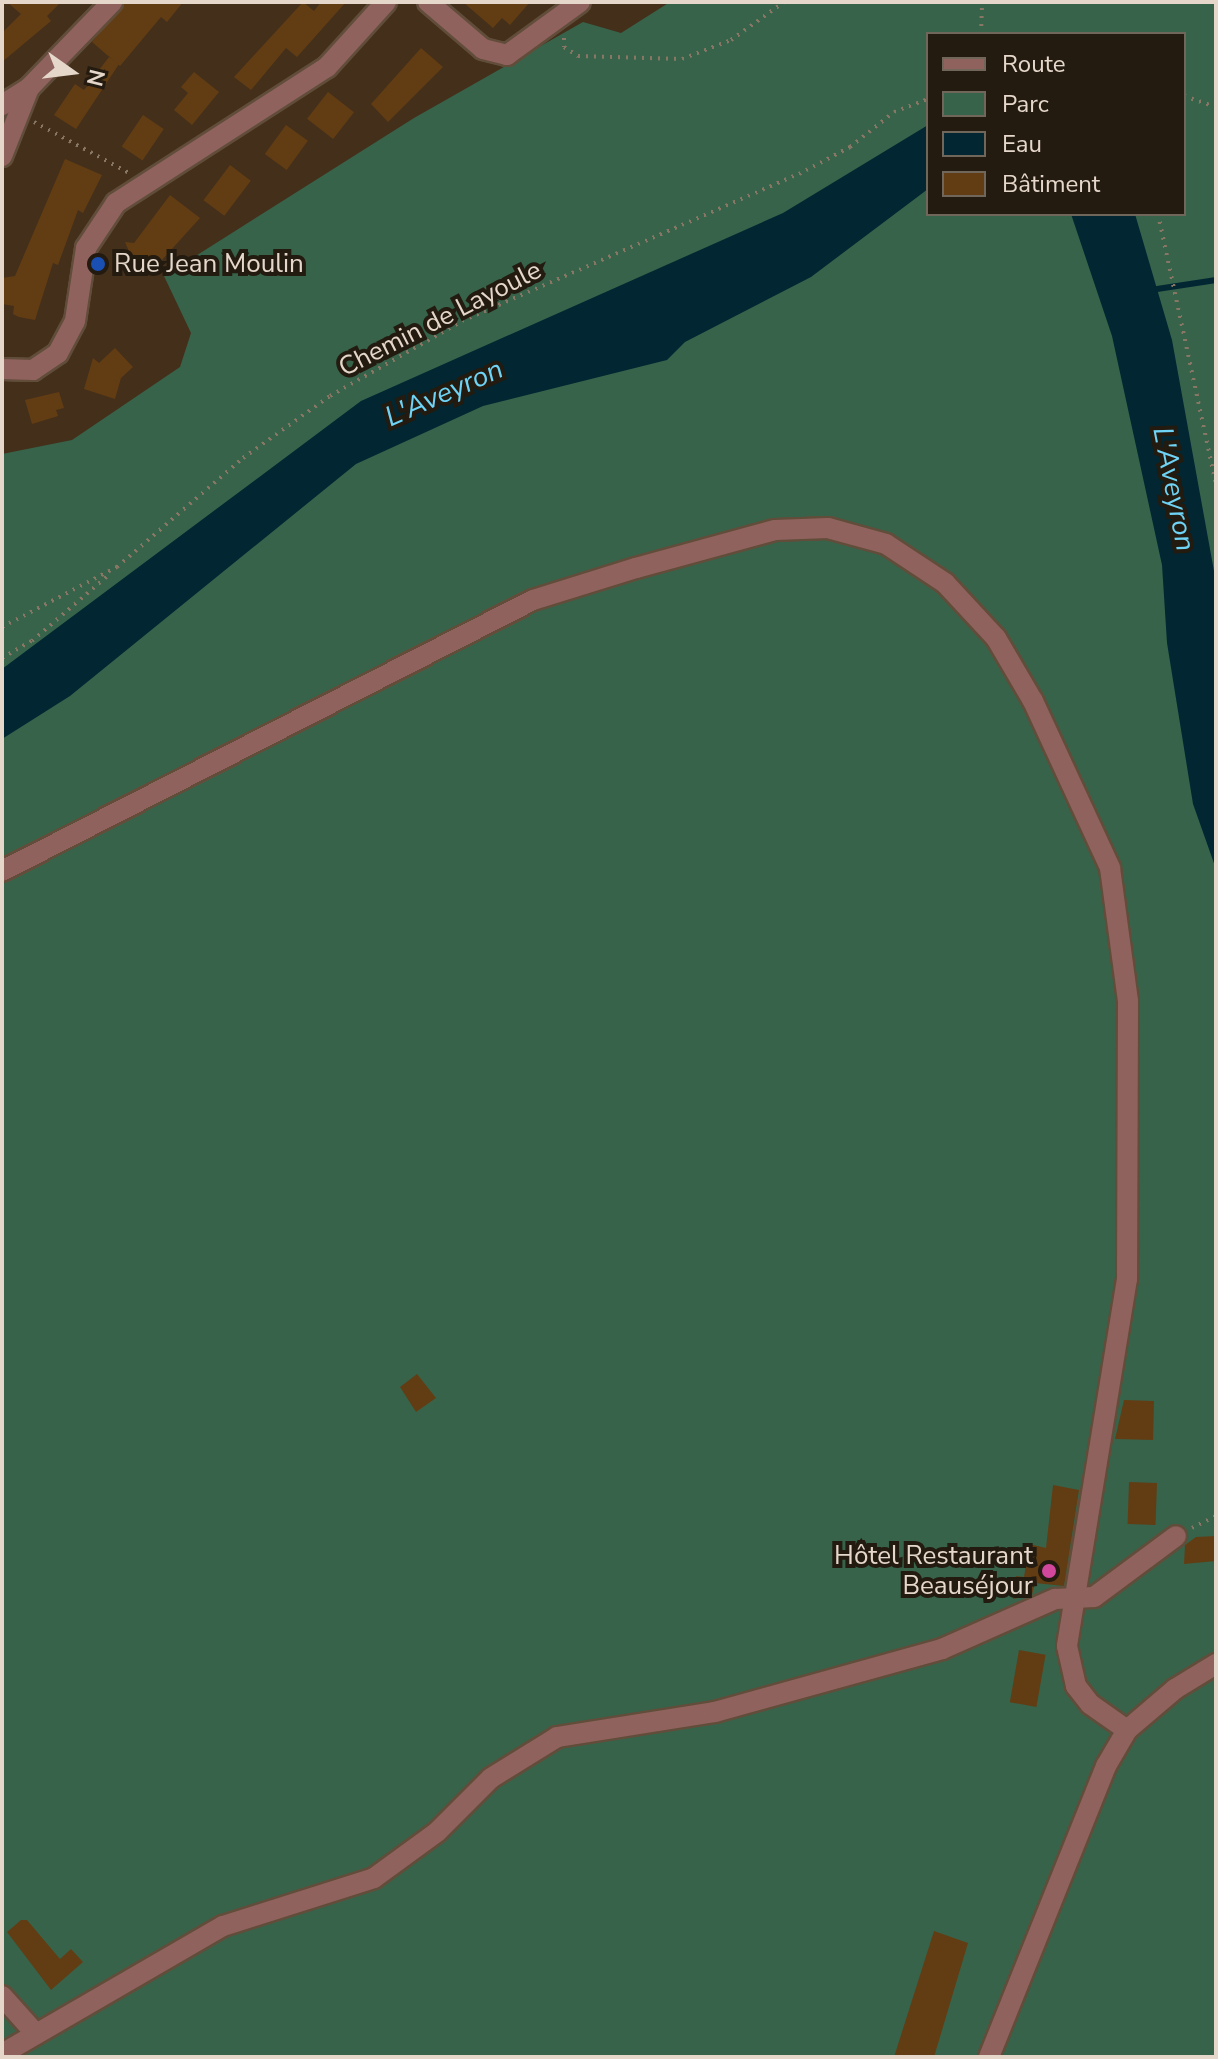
<!DOCTYPE html>
<html>
<head>
<meta charset="utf-8">
<style>
  body { margin:0 }
  #map { position:relative; width:1218px; height:2059px; overflow:hidden; background:#442f1a; font-family:"Nunito Sans",sans-serif }
  div>[style] { position:absolute }
  [style*='--x'] { left:calc(var(--x)*1px); top:calc(var(--y)*1px); width:calc(var(--w)*1px); rotate:calc(var(--a)*1deg) }
  .green>* { inset:0; background:#37634b }
  .water>* { inset:0; background:#022732 }
  .stream>* { height:6px; margin:-3px; padding:0 3px; transform-origin:3px; border-radius:3px; background:#022732 }
  .building>* { inset:0; background:#623d14; transform-origin:0 0 }
  .path>* { height:4px; margin-top:-2px; transform-origin:0; background:repeating-linear-gradient(90deg,#897765 0 2px,transparent 0 8px) }
  .roads { filter:drop-shadow(2px 0 #614d3a) drop-shadow(-2px 0 #614d3a) drop-shadow(0 2px #614d3a) drop-shadow(0 -2px #614d3a) }
  .minor>* { height:20px; margin:-10px; padding:0 10px; transform-origin:10px; border-radius:10px; background:#90625e }
  .dots>* { width:22px; height:22px; translate:-50% -50%; box-sizing:border-box; border:4px solid #231a10; border-radius:50% }
  span { translate:-50% -50%; white-space:nowrap; text-align:center; line-height:1.15; -webkit-text-stroke:8px #231a10; paint-order:stroke }
  .poi-label { font-size:26px; color:#e5d7ca }
  .left { translate:0 -50%; text-align:left }
  .right { translate:-100% -50%; text-align:right }
  .street-label { font-size:26px; color:#e5d7ca }
  .water-label { font-size:28px; color:#6ed3f4; font-style:italic }
  .frame { position:absolute; inset:0; border:4px solid #e5d7ca; pointer-events:none }
  .legend { position:absolute; left:926px; top:32px; width:260px; height:184px; box-sizing:border-box; background:#231a10; border:2px solid #71665a; margin:0; padding:10px 14px; list-style:none; font-size:24px; color:#e5d7ca }
  .legend li { display:flex; align-items:center; gap:16px; height:40px }
  .legend b { width:40px; border:2px solid #71665a }
  .north { position:absolute; left:32px; top:32px; width:80px; height:80px; -webkit-text-stroke:6px #231a10; paint-order:stroke; rotate:104deg; font-size:22px; font-weight:700; line-height:32px; text-align:center; color:#e5d7ca }
  .north::after { content:''; display:block; margin:auto; width:28px; height:36px; background:#e5d7ca; clip-path:polygon(50% 0,100% 100%,50% 72%,0 100%) }
</style>
</head>
<body>
<div id="map">
  <div class="green">
    <i style="clip-path:polygon(evenodd,670px 2px,1216px 2px,1216px 2057px,2px 2057px,2px 454px,72px 440px,180px 367px,191px 333px,164px 276px,414px 118px,583px 22px,621px 33px,670px 2px,928px 34px,1184px 34px,1184px 214px,928px 214px,928px 34px)"></i>
  </div>
  <div class="water">
    <i style="clip-path:polygon(928px 125px,928px 189px,811px 277px,685px 342px,667px 360px,483px 406px,356px 464px,70px 696px,2px 739px,2px 669px,361px 401px,783px 213px)"></i>
    <i style="clip-path:polygon(1071px 214px,1135px 214px,1172px 340px,1216px 582px,1216px 869px,1193px 804px,1167px 643px,1162px 565px,1112px 336px)"></i>
  </div>
  <div class="stream">
    <i style="--x:1157;--y:289;--w:60;--a:-8.7"></i>
  </div>
  <div class="building">
    <i style="clip-path:polygon(7px 2px,61px 2px,47px 16px,51px 21px,2px 62px,2px 33px,21px 14px)"></i>
    <i style="clip-path:polygon(125px 2px,183px 2px,167px 22px,161px 17px,120px 66px,92px 42px)"></i>
    <i style="clip-path:polygon(303px 2px,314px 11px,321px 2px,346px 2px,297px 57px,286px 48px,251px 90px,234px 77px)"></i>
    <i style="clip-path:polygon(463px 2px,530px 2px,510px 25px,502px 18px,493px 28px)"></i>
    <i style="clip-path:polygon(421px 48px,443px 67px,388px 122px,371px 104px)"></i>
    <i style="clip-path:polygon(109px 57px,119px 64px,76px 129px,54px 115px,75px 84px,84px 90px)"></i>
    <i style="clip-path:polygon(194px 72px,219px 92px,192px 125px,174px 110px,188px 93px,181px 87px)"></i>
    <i style="left:328px;top:92px;width:33px;height:34px;rotate:38deg"></i>
    <i style="left:143px;top:115px;width:25px;height:38px;rotate:34deg"></i>
    <i style="left:286px;top:125px;width:27px;height:36px;rotate:36deg"></i>
    <i style="clip-path:polygon(65px 159px,102px 175px,83px 213px,78px 210px,58px 265px,53px 263px,35px 320px,19px 317px,13px 314px,14px 306px,2px 304px,2px 278px,15px 276px)"></i>
    <i style="left:230px;top:165px;width:26px;height:44px;rotate:37deg"></i>
    <i style="clip-path:polygon(170px 195px,200px 218px,151px 272px,133px 261px,125px 242px,134px 243px)"></i>
    <i style="clip-path:polygon(115px 348px,133px 367px,121px 378px,115px 399px,84px 389px,93px 358px,99px 363px)"></i>
    <i style="clip-path:polygon(59px 392px,64px 408px,56px 410px,58px 416px,32px 424px,25px 400px)"></i>
    <i style="clip-path:polygon(417px 1374px,436px 1398px,416px 1412px,400px 1387px)"></i>
    <i style="clip-path:polygon(1124px 1400px,1154px 1401px,1153px 1440px,1115px 1439px)"></i>
    <i style="left:1129px;top:1482px;width:28px;height:42px;rotate:2deg"></i>
    <i style="clip-path:polygon(1053px 1485px,1079px 1490px,1064px 1586px,1035px 1583px,1032px 1595px,1013px 1599px,1016px 1576px,1024px 1577px,1029px 1544px,1046px 1548px)"></i>
    <i style="clip-path:polygon(1216px 1536px,1216px 1561px,1184px 1564px,1185px 1545px,1196px 1537px)"></i>
    <i style="left:1019px;top:1650px;width:27px;height:53px;rotate:10deg"></i>
    <i style="clip-path:polygon(21px 1920px,27px 1920px,60px 1959px,71px 1949px,83px 1962px,51px 1990px,7px 1932px)"></i>
    <i style="clip-path:polygon(934px 1931px,968px 1943px,934px 2057px,894px 2057px)"></i>
  </div>
  <div class="path">
    <i style="--x:981;--y:34;--w:32;--a:-88"></i>
    <i style="--x:564;--y:38;--w:9;--a:90"></i>
    <i style="--x:564;--y:47;--w:17;--a:33"></i>
    <i style="--x:578;--y:56;--w:104;--a:1.7"></i>
    <i style="--x:682;--y:59;--w:53;--a:-21.2"></i>
    <i style="--x:731;--y:40;--w:65;--a:-35.6"></i>
    <i style="--x:1184;--y:96;--w:34;--a:19"></i>
    <i style="--x:34;--y:122;--w:108;--a:28.2"></i>
    <i style="--x:1158;--y:214;--w:276;--a:77.9"></i>
    <i style="--x:2;--y:627;--w:130;--a:-27.6"></i>
    <i style="--x:117;--y:567;--w:167;--a:-40.9"></i>
    <i style="--x:243;--y:458;--w:107;--a:-35.5"></i>
    <i style="--x:330;--y:396;--w:152;--a:-29.6"></i>
    <i style="--x:462;--y:321;--w:368;--a:-23.6"></i>
    <i style="--x:799;--y:174;--w:58;--a:-27.9"></i>
    <i style="--x:850;--y:147;--w:56;--a:-38.5"></i>
    <i style="--x:894;--y:112;--w:36;--a:-21"></i>
    <i style="--x:2;--y:658;--w:34;--a:-30"></i>
    <i style="--x:32;--y:641;--w:103;--a:-40.7"></i>
    <i style="--x:1192;--y:1528;--w:27;--a:-27"></i>
  </div>
  <div class="roads">
    <div class="minor">
      <i style="--x:428;--y:2;--w:72;--a:40.5"></i>
      <i style="--x:483;--y:49;--w:25;--a:14"></i>
      <i style="--x:507;--y:55;--w:90;--a:-36"></i>
      <i style="--x:2;--y:105;--w:32;--a:-32"></i>
      <i style="--x:2;--y:156;--w:73;--a:-68.3"></i>
      <i style="--x:29;--y:88;--w:120;--a:-46"></i>
      <i style="--x:2;--y:369;--w:31;--a:2"></i>
      <i style="--x:33;--y:370;--w:30;--a:-34"></i>
      <i style="--x:58;--y:353;--w:36;--a:-62"></i>
      <i style="--x:75;--y:321;--w:74;--a:-81.4"></i>
      <i style="--x:86;--y:248;--w:54;--a:-56.3"></i>
      <i style="--x:116;--y:203;--w:251;--a:-32.8"></i>
      <i style="--x:327;--y:67;--w:88;--a:-47.8"></i>
      <i style="--x:2;--y:871;--w:596;--a:-27.04"></i>
      <i style="--x:533;--y:600;--w:108;--a:-17.3"></i>
      <i style="--x:636;--y:568;--w:144;--a:-15.3"></i>
      <i style="--x:775;--y:530;--w:53;--a:-2.2"></i>
      <i style="--x:828;--y:528;--w:60;--a:15.4"></i>
      <i style="--x:886;--y:544;--w:71;--a:33.5"></i>
      <i style="--x:945;--y:583;--w:75;--a:47.2"></i>
      <i style="--x:996;--y:638;--w:73;--a:59.6"></i>
      <i style="--x:1033;--y:701;--w:184;--a:65.2"></i>
      <i style="--x:1110;--y:868;--w:134;--a:82.3"></i>
      <i style="--x:1128;--y:1001;--w:278;--a:90.2"></i>
      <i style="--x:1127;--y:1279;--w:372;--a:99.3"></i>
      <i style="--x:1067;--y:1646;--w:41;--a:77.3"></i>
      <i style="--x:1076;--y:1686;--w:23;--a:52"></i>
      <i style="--x:1090;--y:1704;--w:45;--a:35.1"></i>
      <i style="--x:2;--y:1996;--w:51;--a:48.2"></i>
      <i style="--x:2;--y:2054;--w:255;--a:-30.1"></i>
      <i style="--x:223;--y:1926;--w:158;--a:-17.6"></i>
      <i style="--x:374;--y:1878;--w:78;--a:-36.1"></i>
      <i style="--x:437;--y:1832;--w:76;--a:-45"></i>
      <i style="--x:491;--y:1778;--w:78;--a:-31.8"></i>
      <i style="--x:557;--y:1737;--w:160;--a:-9"></i>
      <i style="--x:715;--y:1712;--w:236;--a:-15.5"></i>
      <i style="--x:942;--y:1649;--w:124;--a:-23.9"></i>
      <i style="--x:1055;--y:1599;--w:39;--a:-3"></i>
      <i style="--x:1094;--y:1597;--w:102;--a:-36.6"></i>
      <i style="--x:989;--y:2057;--w:314;--a:-68.1"></i>
      <i style="--x:1106;--y:1766;--w:42;--a:-59.7"></i>
      <i style="--x:1127;--y:1730;--w:63;--a:-40.5"></i>
      <i style="--x:1175;--y:1689;--w:48;--a:-31.4"></i>
    </div>
  </div>
  <div class="dots">
    <i style="left:98px;top:264px;background:#1a4fb4"></i>
    <i style="left:1049px;top:1571px;background:#d1479c"></i>
  </div>
  <div class="poi-label">
    <span class="left" style="left:114px;top:264px">Rue Jean Moulin</span>
    <span class="right" style="left:1033px;top:1571px">Hôtel Restaurant<br>Beauséjour</span>
  </div>
  <div class="street-label">
    <span style="left:440px;top:319px;rotate:-27deg">Chemin de Layoule</span>
  </div>
  <div class="water-label">
    <span style="left:444px;top:393px;rotate:-24deg">L'Aveyron</span>
    <span style="left:1174px;top:489px;rotate:79deg">L'Aveyron</span>
  </div>
  <div class="frame"></div>
  <ul class="legend">
  <li><b style="height:10px;background:#90625e"></b>Route</li>
  <li><b style="height:22px;background:#37634b"></b>Parc</li>
  <li><b style="height:22px;background:#022732"></b>Eau</li>
  <li><b style="height:22px;background:#623d14"></b>Bâtiment</li>
  </ul>
  <div class="north">N</div>
</div>
</body>
</html>
